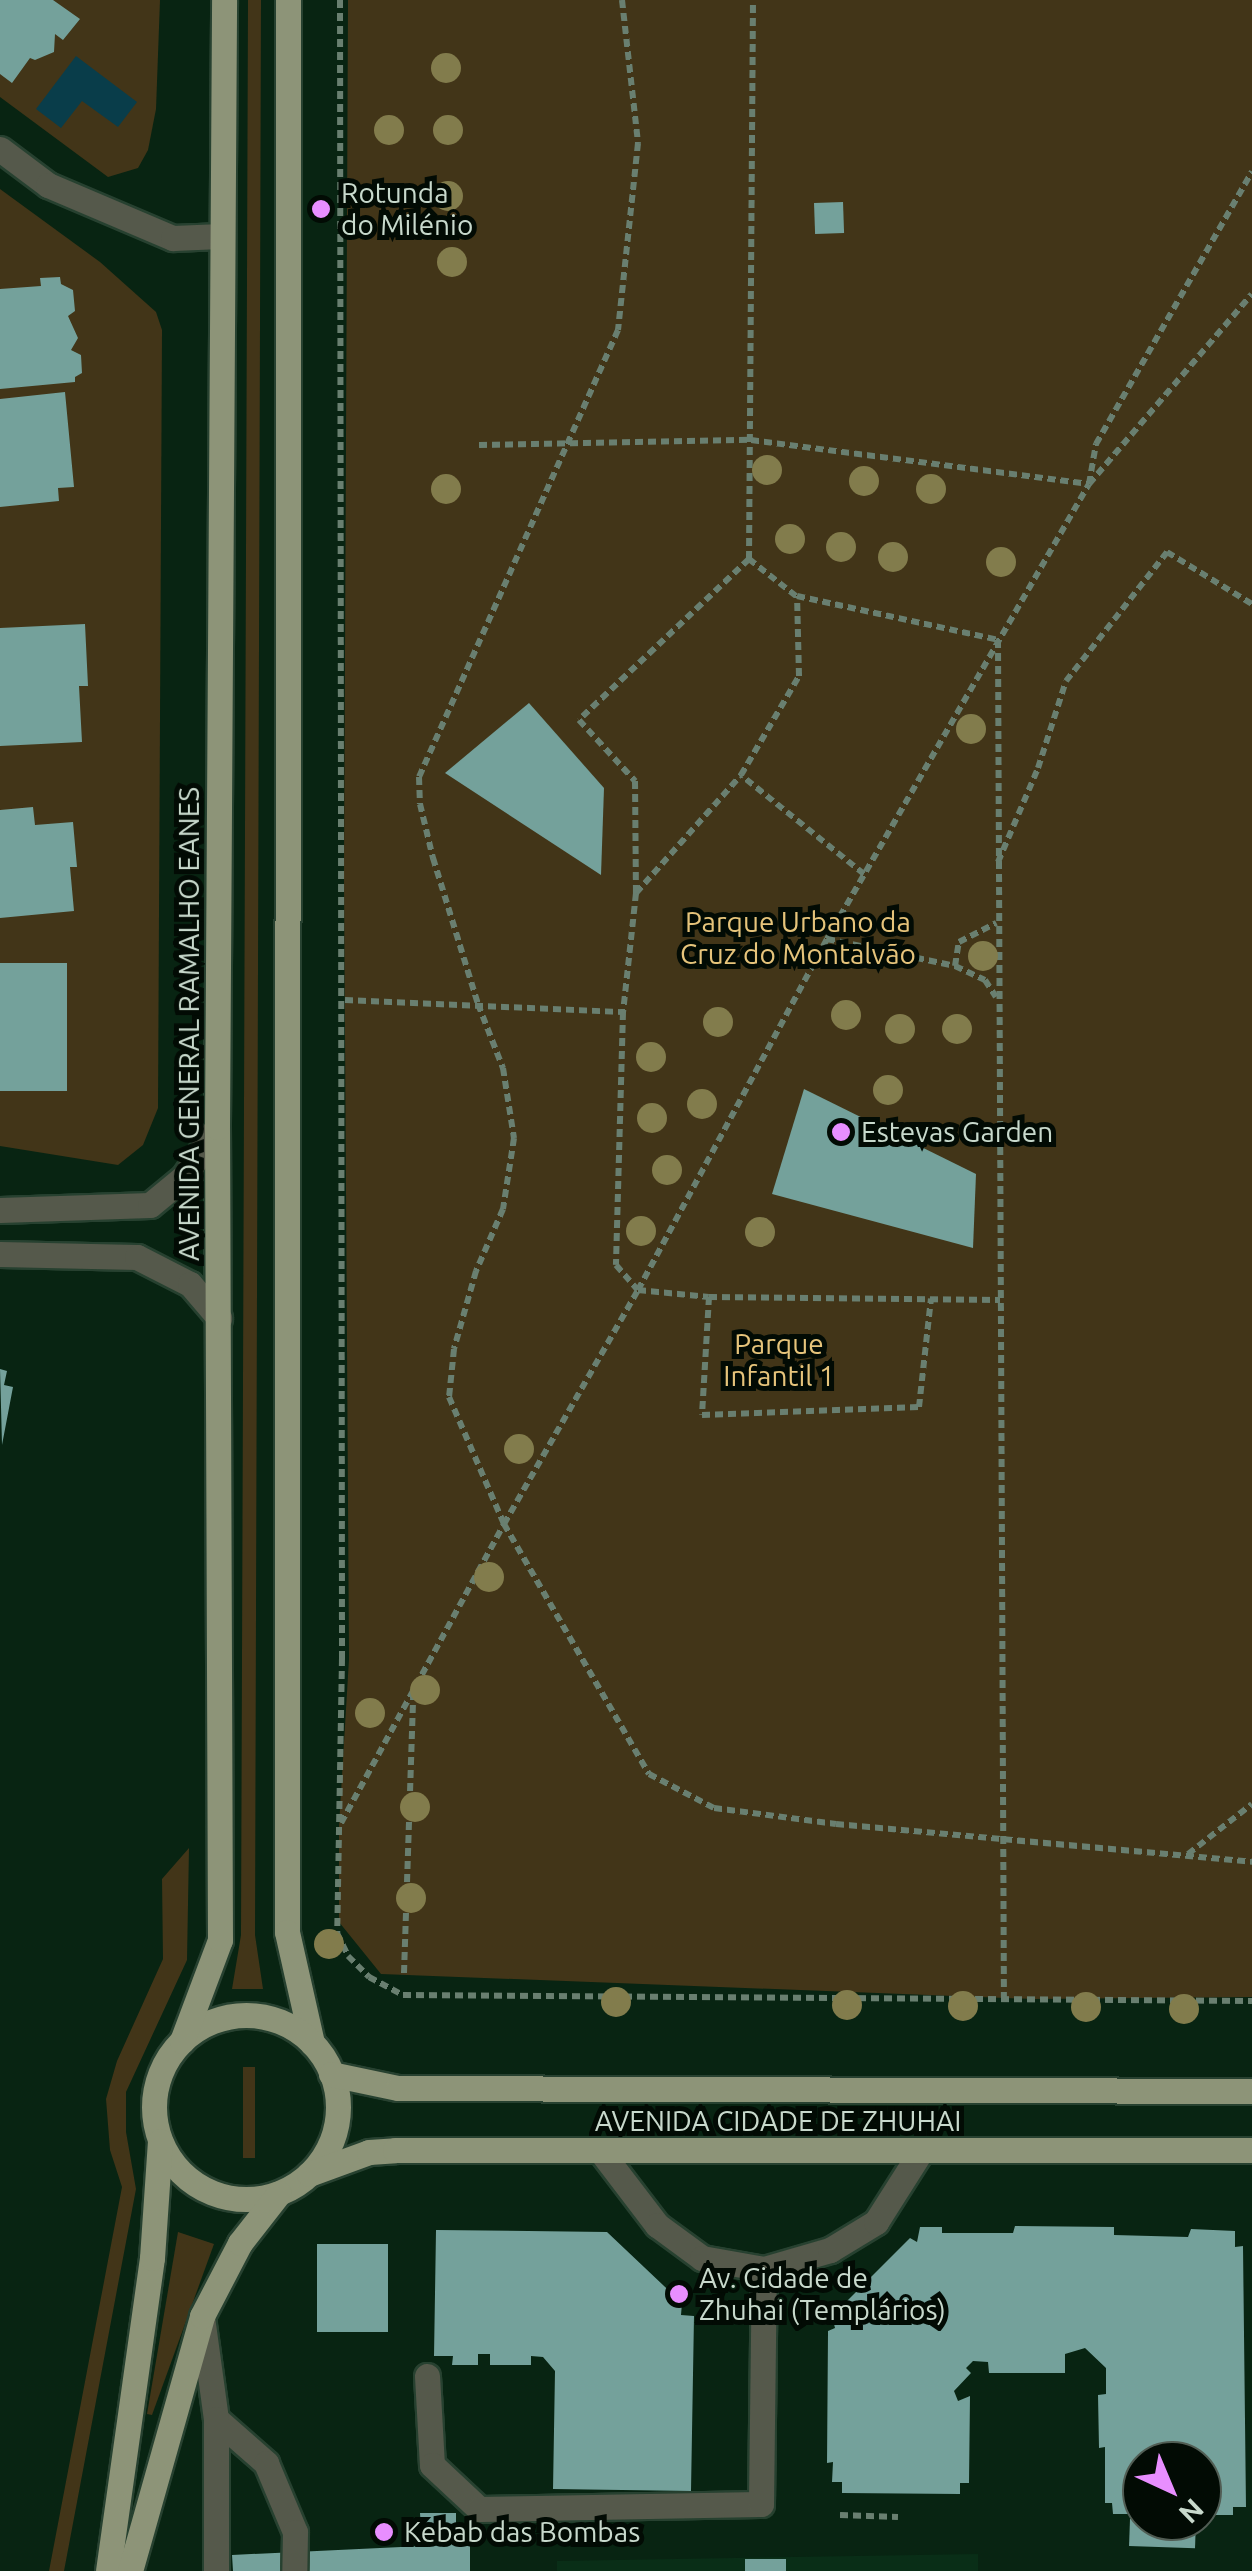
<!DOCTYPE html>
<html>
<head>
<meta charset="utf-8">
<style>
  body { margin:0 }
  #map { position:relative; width:1252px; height:2571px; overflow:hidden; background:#082412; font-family:Ubuntu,sans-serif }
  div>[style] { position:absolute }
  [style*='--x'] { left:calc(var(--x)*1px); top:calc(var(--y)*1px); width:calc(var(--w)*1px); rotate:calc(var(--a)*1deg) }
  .built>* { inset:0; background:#092e17 }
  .green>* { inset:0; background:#423518; transform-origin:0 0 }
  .water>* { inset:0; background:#093d4a }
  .building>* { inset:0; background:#74a19b; transform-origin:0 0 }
  .path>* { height:6px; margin-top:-3px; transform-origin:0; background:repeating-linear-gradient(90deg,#697f70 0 8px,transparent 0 13px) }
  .roads { filter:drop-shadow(2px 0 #274130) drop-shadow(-2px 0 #274130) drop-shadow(0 2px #274130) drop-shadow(0 -2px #274130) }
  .service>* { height:25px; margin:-12.5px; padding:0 12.5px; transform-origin:12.5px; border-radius:12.5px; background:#55594b }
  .minor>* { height:25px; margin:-12.5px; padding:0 12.5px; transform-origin:12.5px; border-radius:12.5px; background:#55594b }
  .primary>* { height:25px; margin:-12.5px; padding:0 12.5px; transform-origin:12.5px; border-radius:12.5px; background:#8d9478 }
  .primary>.ring { margin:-12.5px; padding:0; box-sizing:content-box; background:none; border:25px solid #8d9478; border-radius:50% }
  .trees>* { width:30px; height:30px; margin:-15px; border-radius:50%; background:#827c4c }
  .dots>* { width:28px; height:28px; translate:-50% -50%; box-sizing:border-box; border:5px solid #020b04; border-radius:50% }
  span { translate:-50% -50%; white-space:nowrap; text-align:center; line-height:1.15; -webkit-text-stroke:10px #020b04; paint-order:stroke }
  .poi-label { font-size:28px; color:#c8d9cc }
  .left { translate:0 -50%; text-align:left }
  .park-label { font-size:28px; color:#e6c47b }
  .street-label { font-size:28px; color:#c8d9cc }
  .north { position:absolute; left:1122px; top:2441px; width:100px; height:100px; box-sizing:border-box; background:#020b04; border:2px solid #515d54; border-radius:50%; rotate:136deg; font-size:28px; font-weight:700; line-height:40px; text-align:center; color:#c8d9cc }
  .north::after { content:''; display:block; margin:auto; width:35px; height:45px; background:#e88eff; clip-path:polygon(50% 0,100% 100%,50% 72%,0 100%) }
</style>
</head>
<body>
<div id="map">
  <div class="built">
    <i style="clip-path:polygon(978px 2554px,978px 2571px,557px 2571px,557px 2561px)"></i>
  </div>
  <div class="green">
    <i style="clip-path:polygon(0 0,160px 0,156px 109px,148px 150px,138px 168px,108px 177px,0 97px)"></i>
    <i style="clip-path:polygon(248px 0,261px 0,255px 1935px,263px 1989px,232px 1989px,241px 1935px)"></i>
    <i style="clip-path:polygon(348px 0,1252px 0,1252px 1997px,1033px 1999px,381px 1974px,339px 1922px,339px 1826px,349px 1659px,344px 875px)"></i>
    <i style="clip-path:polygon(0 189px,100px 262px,156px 312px,162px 330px,158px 1108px,143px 1145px,118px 1165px,0 1146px)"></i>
    <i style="clip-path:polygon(189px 1848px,187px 1960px,126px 2092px,126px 2132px,136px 2189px,64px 2571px,49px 2571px,122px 2187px,110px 2150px,106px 2099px,117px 2061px,163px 1959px,162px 1879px)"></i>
    <i style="left:243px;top:2067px;width:12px;height:91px"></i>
    <i style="clip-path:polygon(178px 2232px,214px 2244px,152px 2415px,147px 2414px)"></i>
  </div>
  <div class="water">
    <i style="clip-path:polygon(76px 56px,137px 102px,118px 127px,82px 101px,61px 128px,36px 109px)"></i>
  </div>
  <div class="building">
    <i style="clip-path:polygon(0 0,53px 0,80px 19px,63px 40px,55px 34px,54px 52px,35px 60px,30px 58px,12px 83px,0 74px)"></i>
    <i style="left:843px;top:202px;width:31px;height:29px;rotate:88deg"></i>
    <i style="clip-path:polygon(60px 277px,61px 284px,73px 290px,75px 311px,68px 316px,78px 338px,71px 350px,81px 355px,82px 373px,75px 377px,75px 382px,0 389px,0 289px,41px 286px,40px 278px)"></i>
    <i style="clip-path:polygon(65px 392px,74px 487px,58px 488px,59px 501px,0 507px,0 399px)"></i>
    <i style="clip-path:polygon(85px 624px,88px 686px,79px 686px,82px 742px,0 746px,0 628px)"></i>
    <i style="clip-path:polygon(529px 703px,604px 788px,601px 875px,445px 773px)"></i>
    <i style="clip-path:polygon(33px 807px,35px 825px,73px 822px,77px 867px,70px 867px,74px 911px,0 918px,0 810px)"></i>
    <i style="left:67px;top:963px;width:128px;height:67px;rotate:90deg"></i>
    <i style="clip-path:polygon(804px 1089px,976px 1174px,973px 1248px,772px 1194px)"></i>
    <i style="clip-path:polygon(0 1369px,7px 1371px,4px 1385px,13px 1387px,2px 1445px)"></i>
    <i style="clip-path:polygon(1015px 2226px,1114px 2227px,1114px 2235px,1188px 2237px,1191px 2229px,1235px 2231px,1235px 2247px,1243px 2246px,1246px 2507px,1233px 2507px,1233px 2515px,1202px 2515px,1202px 2461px,1142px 2461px,1142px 2514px,1113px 2514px,1112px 2503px,1105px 2503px,1105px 2447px,1099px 2448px,1098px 2395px,1106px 2394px,1106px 2368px,1085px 2348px,1065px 2354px,1065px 2373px,989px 2373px,988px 2362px,973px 2361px,966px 2368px,971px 2373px,954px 2391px,958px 2401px,970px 2396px,969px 2483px,960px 2483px,960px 2494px,842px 2493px,842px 2482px,832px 2482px,833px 2462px,827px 2463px,828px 2331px,835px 2328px,832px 2316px,910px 2238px,917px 2242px,920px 2227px,942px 2227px,942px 2233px,1013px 2233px)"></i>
    <i style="clip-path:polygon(436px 2230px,607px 2232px,682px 2303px,681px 2315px,694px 2316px,691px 2491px,553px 2489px,555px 2371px,543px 2357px,531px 2356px,531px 2365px,490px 2365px,490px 2354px,478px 2354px,478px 2365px,452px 2365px,453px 2356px,434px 2356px)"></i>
    <i style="left:388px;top:2244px;width:88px;height:71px;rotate:90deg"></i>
    <i style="clip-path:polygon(420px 2513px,456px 2513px,456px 2544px,470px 2543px,470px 2571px,233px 2571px,232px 2555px,422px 2546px)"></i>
    <i style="left:1130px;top:2519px;width:66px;height:27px;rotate:2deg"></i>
    <i style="left:745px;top:2559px;width:41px;height:12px"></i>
  </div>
  <div class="path">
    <i style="--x:340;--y:0;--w:1658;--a:89.93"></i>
    <i style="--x:342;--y:1658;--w:275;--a:91"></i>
    <i style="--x:337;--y:1933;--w:25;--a:64"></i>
    <i style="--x:348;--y:1956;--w:30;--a:45"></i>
    <i style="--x:369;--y:1977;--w:38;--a:28"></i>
    <i style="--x:403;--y:1995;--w:849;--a:0.4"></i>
    <i style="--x:622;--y:0;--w:144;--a:83.6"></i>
    <i style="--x:638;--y:143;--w:188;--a:96.1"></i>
    <i style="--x:618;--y:330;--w:489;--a:114"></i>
    <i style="--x:419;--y:777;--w:27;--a:88"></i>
    <i style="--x:420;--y:804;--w:56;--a:76.5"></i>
    <i style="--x:433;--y:858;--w:153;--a:72.9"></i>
    <i style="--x:478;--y:1004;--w:69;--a:68.7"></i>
    <i style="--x:503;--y:1068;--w:71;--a:81.1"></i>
    <i style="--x:514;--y:1138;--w:72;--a:98.8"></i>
    <i style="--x:503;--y:1209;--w:68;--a:113.5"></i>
    <i style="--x:476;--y:1271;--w:81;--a:105.8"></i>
    <i style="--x:454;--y:1349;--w:48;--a:95.9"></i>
    <i style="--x:449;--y:1397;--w:138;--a:66.6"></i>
    <i style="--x:504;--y:1524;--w:289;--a:59.9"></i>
    <i style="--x:649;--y:1774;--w:73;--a:27.6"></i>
    <i style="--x:714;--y:1808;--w:123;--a:7.5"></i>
    <i style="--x:836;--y:1824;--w:418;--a:5.2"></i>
    <i style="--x:479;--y:445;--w:272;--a:-1.1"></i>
    <i style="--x:751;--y:440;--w:341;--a:7.4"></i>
    <i style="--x:1089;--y:484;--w:41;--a:-80.1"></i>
    <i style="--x:1096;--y:444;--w:314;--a:-60.2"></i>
    <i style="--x:749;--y:559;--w:559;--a:-89.59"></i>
    <i style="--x:796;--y:596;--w:60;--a:-141.8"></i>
    <i style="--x:749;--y:559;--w:234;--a:136.6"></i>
    <i style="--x:579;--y:720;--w:83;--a:47.4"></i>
    <i style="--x:635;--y:781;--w:112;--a:89.5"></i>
    <i style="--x:636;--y:893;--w:120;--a:96.2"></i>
    <i style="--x:623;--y:1012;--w:253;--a:91.6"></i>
    <i style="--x:616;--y:1265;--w:33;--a:49"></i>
    <i style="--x:638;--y:1290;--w:71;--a:5.6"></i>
    <i style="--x:709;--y:1297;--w:291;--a:0.6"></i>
    <i style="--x:998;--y:862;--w:102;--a:-66.9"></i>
    <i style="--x:1038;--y:768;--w:91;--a:-72.2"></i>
    <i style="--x:1066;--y:681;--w:164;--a:-51.9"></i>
    <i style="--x:1167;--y:552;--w:100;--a:31.5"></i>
    <i style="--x:864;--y:874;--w:158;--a:-141.2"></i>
    <i style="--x:741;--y:775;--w:115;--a:-59.6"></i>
    <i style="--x:799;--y:676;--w:80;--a:-91.4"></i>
    <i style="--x:797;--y:596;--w:206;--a:12.3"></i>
    <i style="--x:998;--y:640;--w:1358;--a:89.75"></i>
    <i style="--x:636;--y:893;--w:158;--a:-48.3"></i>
    <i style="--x:827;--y:939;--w:131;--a:11.9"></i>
    <i style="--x:955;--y:966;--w:33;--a:25"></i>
    <i style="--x:985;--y:980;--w:20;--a:57"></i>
    <i style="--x:955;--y:966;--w:24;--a:-81"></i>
    <i style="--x:959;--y:942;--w:42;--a:-27.2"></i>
    <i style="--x:345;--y:1000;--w:278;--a:2.5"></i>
    <i style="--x:709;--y:1297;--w:118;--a:93.4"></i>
    <i style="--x:702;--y:1415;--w:217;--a:-2.1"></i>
    <i style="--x:919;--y:1407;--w:109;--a:-83.7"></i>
    <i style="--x:341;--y:1823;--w:341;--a:-61.4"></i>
    <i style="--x:504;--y:1524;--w:270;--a:-60.2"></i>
    <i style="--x:638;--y:1290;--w:399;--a:-61.7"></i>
    <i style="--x:827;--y:939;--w:525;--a:-60.07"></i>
    <i style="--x:1089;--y:484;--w:250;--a:-49.4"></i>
    <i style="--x:1188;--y:1854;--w:81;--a:-38"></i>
    <i style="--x:404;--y:1973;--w:277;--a:-88.1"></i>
    <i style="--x:840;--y:2515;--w:58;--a:2"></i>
  </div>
  <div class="roads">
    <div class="service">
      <i style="--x:602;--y:2153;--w:91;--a:52.6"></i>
      <i style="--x:657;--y:2225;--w:56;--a:36.3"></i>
      <i style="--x:702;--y:2258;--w:63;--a:10.1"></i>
      <i style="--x:764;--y:2269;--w:69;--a:-16.1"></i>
      <i style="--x:830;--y:2250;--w:54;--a:-31.3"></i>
      <i style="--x:876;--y:2222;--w:84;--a:-57.6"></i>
      <i style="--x:427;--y:2376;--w:89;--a:86.8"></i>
      <i style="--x:432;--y:2465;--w:64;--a:43.1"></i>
      <i style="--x:479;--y:2509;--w:282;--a:-1"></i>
      <i style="--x:761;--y:2504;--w:235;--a:-89.3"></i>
      <i style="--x:216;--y:2419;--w:67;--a:41.3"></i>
      <i style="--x:266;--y:2463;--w:75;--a:67.2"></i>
      <i style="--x:295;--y:2532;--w:39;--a:91"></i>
    </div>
    <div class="minor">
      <i style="--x:0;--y:149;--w:60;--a:36.9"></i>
      <i style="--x:48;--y:185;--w:136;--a:23"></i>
      <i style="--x:173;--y:238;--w:48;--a:-2.4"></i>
      <i style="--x:0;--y:1210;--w:150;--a:-1.9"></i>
      <i style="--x:150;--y:1205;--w:44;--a:-39.5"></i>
      <i style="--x:184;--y:1177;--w:60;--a:-56.6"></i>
      <i style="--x:0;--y:1254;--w:137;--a:1.3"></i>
      <i style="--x:137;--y:1257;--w:59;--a:27"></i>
      <i style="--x:190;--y:1284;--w:45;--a:49.5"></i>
      <i style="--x:202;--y:2317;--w:103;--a:82.2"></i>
      <i style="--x:216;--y:2419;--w:152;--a:90"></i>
    </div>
    <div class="primary">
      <i style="--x:288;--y:0;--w:1932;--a:90.03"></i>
      <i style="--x:287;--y:1932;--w:114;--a:77.3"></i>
      <i class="ring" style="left:154px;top:2015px;width:159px;height:159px"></i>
      <i style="--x:182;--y:2041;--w:108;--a:-69.4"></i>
      <i style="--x:220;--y:1940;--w:813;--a:-90.21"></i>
      <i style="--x:217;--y:1127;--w:1127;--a:-89.64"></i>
      <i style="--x:331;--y:2074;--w:68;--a:11.8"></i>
      <i style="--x:398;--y:2088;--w:854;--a:0.2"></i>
      <i style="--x:309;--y:2174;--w:64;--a:-20.1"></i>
      <i style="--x:369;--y:2152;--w:26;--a:-4"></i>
      <i style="--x:395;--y:2150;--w:857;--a:0"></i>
      <i style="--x:108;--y:2571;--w:316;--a:-82"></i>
      <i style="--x:152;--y:2258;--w:117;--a:-86.1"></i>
      <i style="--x:130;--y:2571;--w:265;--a:-74.2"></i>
      <i style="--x:202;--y:2316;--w:82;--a:-62.5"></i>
      <i style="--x:240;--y:2243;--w:63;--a:-52"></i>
    </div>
  </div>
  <div class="trees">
    <i style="left:446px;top:68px"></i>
    <i style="left:389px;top:130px"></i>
    <i style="left:448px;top:130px"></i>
    <i style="left:448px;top:196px"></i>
    <i style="left:452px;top:262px"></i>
    <i style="left:767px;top:470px"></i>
    <i style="left:864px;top:481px"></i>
    <i style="left:446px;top:489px"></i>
    <i style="left:931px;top:489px"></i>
    <i style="left:790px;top:539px"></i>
    <i style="left:841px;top:547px"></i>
    <i style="left:893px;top:557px"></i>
    <i style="left:1001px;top:562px"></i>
    <i style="left:971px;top:729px"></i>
    <i style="left:983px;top:956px"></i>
    <i style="left:846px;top:1015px"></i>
    <i style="left:718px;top:1022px"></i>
    <i style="left:900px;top:1029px"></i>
    <i style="left:957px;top:1029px"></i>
    <i style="left:651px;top:1057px"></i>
    <i style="left:888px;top:1090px"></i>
    <i style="left:702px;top:1104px"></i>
    <i style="left:652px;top:1118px"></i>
    <i style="left:667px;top:1170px"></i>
    <i style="left:641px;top:1231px"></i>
    <i style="left:760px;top:1232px"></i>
    <i style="left:519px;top:1449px"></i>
    <i style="left:489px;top:1577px"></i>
    <i style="left:425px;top:1690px"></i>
    <i style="left:370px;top:1713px"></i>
    <i style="left:415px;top:1807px"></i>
    <i style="left:411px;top:1898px"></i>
    <i style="left:329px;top:1944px"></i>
    <i style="left:616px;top:2002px"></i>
    <i style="left:847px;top:2005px"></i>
    <i style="left:963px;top:2006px"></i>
    <i style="left:1086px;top:2007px"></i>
    <i style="left:1184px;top:2009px"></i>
  </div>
  <div class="dots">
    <i style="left:321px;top:209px;background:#e88eff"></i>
    <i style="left:841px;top:1132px;background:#e88eff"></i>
    <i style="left:679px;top:2294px;background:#e88eff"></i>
    <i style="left:384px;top:2532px;background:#e88eff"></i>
  </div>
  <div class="poi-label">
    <span class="left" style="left:341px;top:209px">Rotunda<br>do Milénio</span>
    <span class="left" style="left:861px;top:1132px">Estevas Garden</span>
    <span class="left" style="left:699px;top:2294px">Av. Cidade de<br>Zhuhai (Templários)</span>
    <span class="left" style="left:404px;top:2532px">Kebab das Bombas</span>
  </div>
  <div class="park-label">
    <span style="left:798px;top:938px">Parque Urbano da<br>Cruz do Montalvão</span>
    <span style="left:779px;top:1360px">Parque<br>Infantil 1</span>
  </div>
  <div class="street-label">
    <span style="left:189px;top:1024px;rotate:-90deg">AVENIDA GENERAL RAMALHO EANES</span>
    <span style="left:778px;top:2121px">AVENIDA CIDADE DE ZHUHAI</span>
  </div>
  <div class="north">N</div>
</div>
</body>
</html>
